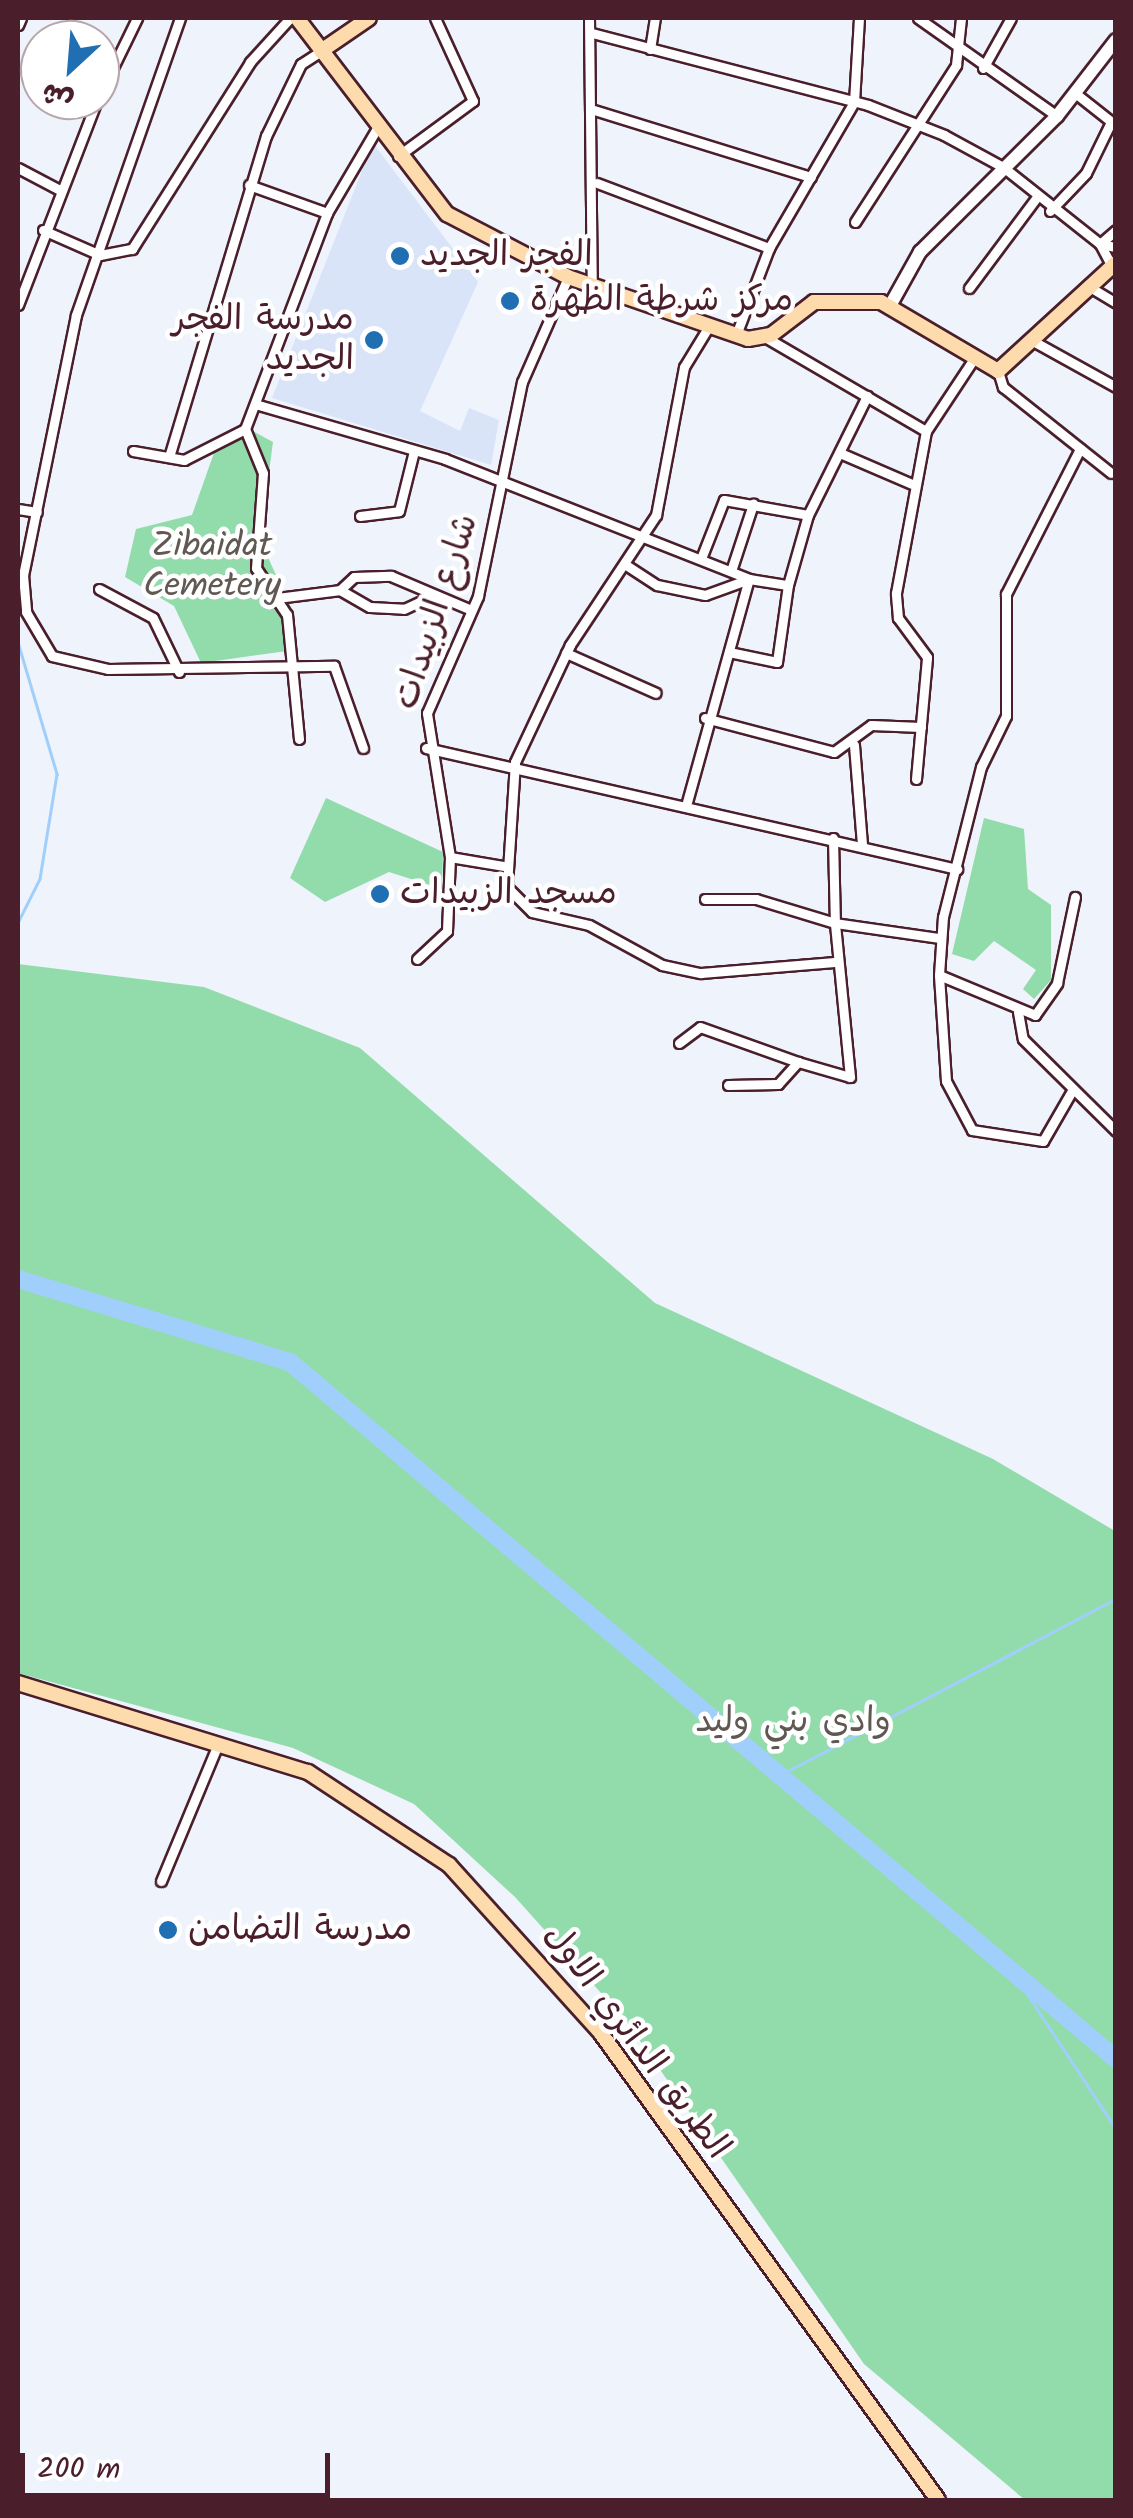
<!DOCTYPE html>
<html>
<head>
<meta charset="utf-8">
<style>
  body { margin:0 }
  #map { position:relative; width:1133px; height:2518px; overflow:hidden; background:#eef3fc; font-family:Kalam,"Playpen Sans Arabic",sans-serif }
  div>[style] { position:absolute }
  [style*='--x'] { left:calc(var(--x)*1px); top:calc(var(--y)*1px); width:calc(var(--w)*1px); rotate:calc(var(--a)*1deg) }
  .built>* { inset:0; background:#dae4f9 }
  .green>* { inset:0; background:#92dcac }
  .stream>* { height:2.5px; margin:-1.25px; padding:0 1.25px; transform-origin:1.25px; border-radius:1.25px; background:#a0cffc }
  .river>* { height:18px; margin:-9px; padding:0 9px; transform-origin:9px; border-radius:9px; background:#a0cffc }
  .roads { filter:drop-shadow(2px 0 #4a1f2b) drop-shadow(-2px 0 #4a1f2b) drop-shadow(0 2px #4a1f2b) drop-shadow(0 -2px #4a1f2b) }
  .minor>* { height:9px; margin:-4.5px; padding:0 4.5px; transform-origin:4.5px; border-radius:4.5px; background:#fff }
  .secondary>* { height:12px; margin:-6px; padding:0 6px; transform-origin:6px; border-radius:6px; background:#fff }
  .primary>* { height:14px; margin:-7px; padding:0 7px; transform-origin:7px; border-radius:7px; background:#fedbac }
  .dots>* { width:28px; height:28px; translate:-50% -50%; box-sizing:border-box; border:5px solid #fff; border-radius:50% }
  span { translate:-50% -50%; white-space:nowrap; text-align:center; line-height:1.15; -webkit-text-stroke:9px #fff; paint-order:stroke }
  .poi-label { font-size:35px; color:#4a1f2b }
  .left { translate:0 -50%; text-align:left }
  .right { translate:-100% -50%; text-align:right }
  .park-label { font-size:35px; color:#605852 }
  .street-label { font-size:35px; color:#4a1f2b }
  .frame { position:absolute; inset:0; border:20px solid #4a1f2b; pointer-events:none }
  .north { position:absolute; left:20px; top:20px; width:100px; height:100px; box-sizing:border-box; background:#fff; border:2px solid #b7a5aa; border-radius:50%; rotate:206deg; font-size:28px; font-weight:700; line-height:40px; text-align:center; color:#4a1f2b }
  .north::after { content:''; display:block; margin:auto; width:35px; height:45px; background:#1f6fb2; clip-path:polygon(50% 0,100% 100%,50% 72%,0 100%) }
  .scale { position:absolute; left:20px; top:2453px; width:310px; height:45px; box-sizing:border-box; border:5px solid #4a1f2b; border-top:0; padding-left:12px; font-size:30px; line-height:35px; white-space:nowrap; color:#4a1f2b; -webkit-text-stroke:8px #fff; paint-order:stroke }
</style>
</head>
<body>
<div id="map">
  <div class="built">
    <i style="clip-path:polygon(373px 143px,478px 282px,420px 411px,460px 431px,469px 408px,499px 420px,491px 465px,272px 398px)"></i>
  </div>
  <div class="green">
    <i style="clip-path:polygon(249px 429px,273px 442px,260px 540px,293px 612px,287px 651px,201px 663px,174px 606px,125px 577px,136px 529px,192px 515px,215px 450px)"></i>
    <i style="clip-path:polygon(326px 798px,443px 852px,442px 889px,389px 872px,325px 902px,290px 878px)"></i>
    <i style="clip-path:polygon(984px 818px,1024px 829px,1028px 889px,1051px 905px,1051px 980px,1034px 999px,1023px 989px,1036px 970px,994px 941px,974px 961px,952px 954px)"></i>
    <i style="clip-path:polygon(18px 964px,204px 987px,360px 1048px,655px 1303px,993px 1459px,1115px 1531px,1115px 2500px,1025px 2500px,864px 2364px,627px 2022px,515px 1897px,414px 1804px,293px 1748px,18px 1673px)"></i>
  </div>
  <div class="stream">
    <i style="--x:18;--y:642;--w:138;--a:73.5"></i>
    <i style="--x:57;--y:774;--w:106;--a:99.2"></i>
    <i style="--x:40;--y:879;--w:49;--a:116.6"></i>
    <i style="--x:782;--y:1774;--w:377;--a:-27.7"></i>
    <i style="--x:1011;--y:1969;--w:191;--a:56.7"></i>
  </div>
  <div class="river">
    <i style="--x:18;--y:1279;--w:284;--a:17"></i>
    <i style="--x:290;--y:1362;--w:1081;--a:40.16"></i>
  </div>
  <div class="roads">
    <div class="minor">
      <i style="--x:180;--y:18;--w:315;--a:109.3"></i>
      <i style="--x:76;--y:315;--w:265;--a:101.5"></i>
      <i style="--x:23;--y:575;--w:37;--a:85"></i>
      <i style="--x:26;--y:612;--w:51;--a:59.4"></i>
      <i style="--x:52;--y:656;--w:57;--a:13.1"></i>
      <i style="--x:108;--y:669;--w:226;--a:-0.8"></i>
      <i style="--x:334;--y:666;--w:87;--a:70.5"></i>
      <i style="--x:589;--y:18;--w:266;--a:89.4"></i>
      <i style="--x:918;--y:18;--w:170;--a:35.2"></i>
      <i style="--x:18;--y:25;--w:8;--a:-67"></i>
      <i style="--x:592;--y:33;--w:285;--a:14.6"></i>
      <i style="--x:868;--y:105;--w:82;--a:21.5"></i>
      <i style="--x:944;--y:135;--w:67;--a:28.5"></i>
      <i style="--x:1003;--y:167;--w:124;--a:38.4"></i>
      <i style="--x:1100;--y:244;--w:24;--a:62"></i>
      <i style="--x:650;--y:49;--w:31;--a:-81"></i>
      <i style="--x:983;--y:68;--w:57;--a:-60.8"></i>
      <i style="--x:1075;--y:93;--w:48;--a:38.3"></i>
      <i style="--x:100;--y:94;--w:85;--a:-64"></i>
      <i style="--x:594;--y:110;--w:227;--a:17.2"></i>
      <i style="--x:398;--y:156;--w:93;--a:-36.3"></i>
      <i style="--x:473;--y:101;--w:91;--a:-114.6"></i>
      <i style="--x:18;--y:168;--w:45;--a:27.7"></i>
      <i style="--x:597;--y:183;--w:184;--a:20.7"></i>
      <i style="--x:249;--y:185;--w:83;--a:19.7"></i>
      <i style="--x:1050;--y:211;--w:52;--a:-46.5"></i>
      <i style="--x:1086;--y:173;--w:57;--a:-63.9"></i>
      <i style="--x:855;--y:222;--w:187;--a:-57.2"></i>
      <i style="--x:956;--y:65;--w:47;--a:-83.9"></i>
      <i style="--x:43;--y:230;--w:62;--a:23.7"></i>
      <i style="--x:100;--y:255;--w:33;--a:-11"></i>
      <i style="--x:132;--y:249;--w:221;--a:-57.7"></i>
      <i style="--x:250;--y:62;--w:59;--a:-47.7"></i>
      <i style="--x:1100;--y:244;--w:21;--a:-41"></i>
      <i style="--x:1100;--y:244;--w:16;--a:11"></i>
      <i style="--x:1088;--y:286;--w:33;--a:31"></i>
      <i style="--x:969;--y:288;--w:112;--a:-53.3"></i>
      <i style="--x:18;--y:305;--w:220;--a:-68.9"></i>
      <i style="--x:709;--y:326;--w:48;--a:121.4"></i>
      <i style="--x:684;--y:367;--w:151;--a:100.7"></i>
      <i style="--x:656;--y:515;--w:156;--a:123.5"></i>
      <i style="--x:570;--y:645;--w:129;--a:115.2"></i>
      <i style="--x:515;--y:762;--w:125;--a:93.7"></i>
      <i style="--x:507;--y:887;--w:35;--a:45"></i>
      <i style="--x:532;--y:912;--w:58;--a:12.8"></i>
      <i style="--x:589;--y:925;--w:83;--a:28.7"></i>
      <i style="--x:662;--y:965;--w:40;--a:12"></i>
      <i style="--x:701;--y:973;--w:134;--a:-4.7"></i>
      <i style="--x:736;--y:335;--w:93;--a:-69.2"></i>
      <i style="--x:769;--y:248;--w:169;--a:-59.8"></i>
      <i style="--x:854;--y:102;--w:84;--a:-86.6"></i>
      <i style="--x:765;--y:337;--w:186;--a:30.3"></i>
      <i style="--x:1033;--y:341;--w:95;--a:29"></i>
      <i style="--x:998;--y:371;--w:17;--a:73"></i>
      <i style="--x:1003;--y:387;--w:138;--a:38.5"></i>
      <i style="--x:255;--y:404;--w:198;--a:16.1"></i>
      <i style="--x:445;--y:459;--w:327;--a:21.5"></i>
      <i style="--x:749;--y:579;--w:39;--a:9"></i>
      <i style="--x:788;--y:585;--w:73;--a:-74.1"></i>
      <i style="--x:808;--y:515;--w:133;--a:-63.6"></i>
      <i style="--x:133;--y:451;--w:52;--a:10"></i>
      <i style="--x:184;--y:460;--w:68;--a:-26.9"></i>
      <i style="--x:840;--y:453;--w:78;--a:23.3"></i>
      <i style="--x:169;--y:457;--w:335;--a:-73.2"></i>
      <i style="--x:266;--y:136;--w:80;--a:-64.1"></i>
      <i style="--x:301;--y:64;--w:24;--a:-33"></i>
      <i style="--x:18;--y:509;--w:19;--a:9"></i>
      <i style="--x:360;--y:516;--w:39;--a:-7"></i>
      <i style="--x:399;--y:511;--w:62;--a:-76"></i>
      <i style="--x:702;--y:556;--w:60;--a:-68.6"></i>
      <i style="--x:724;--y:500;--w:85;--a:10.1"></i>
      <i style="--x:626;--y:565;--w:37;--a:33"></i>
      <i style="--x:657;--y:585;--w:49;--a:11.8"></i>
      <i style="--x:705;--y:595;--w:47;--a:-20"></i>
      <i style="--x:731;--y:571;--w:71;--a:-71.8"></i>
      <i style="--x:99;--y:589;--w:61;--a:28.2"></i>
      <i style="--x:153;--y:618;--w:60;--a:64.3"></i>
      <i style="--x:340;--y:590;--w:19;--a:-43"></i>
      <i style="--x:354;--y:577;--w:37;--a:-2"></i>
      <i style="--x:391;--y:576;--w:85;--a:22.9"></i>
      <i style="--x:277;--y:598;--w:64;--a:-7.2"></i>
      <i style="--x:340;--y:590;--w:34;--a:30"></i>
      <i style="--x:370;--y:607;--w:34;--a:3"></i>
      <i style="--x:404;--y:609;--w:26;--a:-25"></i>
      <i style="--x:729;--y:652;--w:49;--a:11.8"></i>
      <i style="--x:777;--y:662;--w:78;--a:-81.9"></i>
      <i style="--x:566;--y:653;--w:98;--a:24"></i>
      <i style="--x:705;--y:718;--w:133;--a:14.8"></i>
      <i style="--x:834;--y:752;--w:46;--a:-36.1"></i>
      <i style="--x:871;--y:725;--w:50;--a:2.3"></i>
      <i style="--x:299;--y:739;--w:125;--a:-95.5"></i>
      <i style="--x:287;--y:615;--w:56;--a:-123.4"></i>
      <i style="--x:256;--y:568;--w:95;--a:-85.8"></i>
      <i style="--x:263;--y:473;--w:48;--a:-112.2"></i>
      <i style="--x:245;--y:429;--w:231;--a:-69.2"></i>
      <i style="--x:327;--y:213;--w:99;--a:-59.5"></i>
      <i style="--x:854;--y:745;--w:100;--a:85.4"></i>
      <i style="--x:426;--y:748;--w:545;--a:12.84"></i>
      <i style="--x:916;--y:779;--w:122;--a:-84.8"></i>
      <i style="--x:927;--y:657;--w:49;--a:-126.6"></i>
      <i style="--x:898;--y:618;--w:25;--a:-95"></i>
      <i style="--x:896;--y:593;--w:165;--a:-79.5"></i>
      <i style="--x:926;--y:431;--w:85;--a:-56.5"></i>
      <i style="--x:687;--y:802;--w:231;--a:-74.5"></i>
      <i style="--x:833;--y:838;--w:85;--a:88.7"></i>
      <i style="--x:450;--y:857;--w:55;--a:9.5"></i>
      <i style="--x:705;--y:899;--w:51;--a:0"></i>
      <i style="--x:756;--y:899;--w:83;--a:16.9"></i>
      <i style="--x:417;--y:959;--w:41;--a:-43"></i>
      <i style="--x:447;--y:931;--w:74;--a:-87.7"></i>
      <i style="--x:450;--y:857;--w:146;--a:-99.1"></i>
      <i style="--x:427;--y:713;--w:128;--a:-66.4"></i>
      <i style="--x:478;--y:596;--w:218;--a:-78.4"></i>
      <i style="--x:522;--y:382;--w:115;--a:-66.3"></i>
      <i style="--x:939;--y:975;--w:104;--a:22.6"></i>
      <i style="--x:1035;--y:1015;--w:39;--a:-55"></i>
      <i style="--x:1057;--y:983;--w:88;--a:-78.2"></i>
      <i style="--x:1018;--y:1012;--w:27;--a:80"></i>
      <i style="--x:1023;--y:1039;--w:131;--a:44.7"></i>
      <i style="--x:679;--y:1043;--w:26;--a:-37"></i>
      <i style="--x:700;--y:1027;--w:104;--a:19.7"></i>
      <i style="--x:728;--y:1085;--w:50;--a:-1.1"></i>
      <i style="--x:778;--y:1084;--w:30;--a:-48"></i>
      <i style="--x:798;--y:1062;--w:54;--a:16.1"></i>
      <i style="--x:850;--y:1077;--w:155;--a:-95.6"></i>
      <i style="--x:835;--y:923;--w:105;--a:8.2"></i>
      <i style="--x:1073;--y:1089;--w:60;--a:120"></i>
      <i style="--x:1043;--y:1141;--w:72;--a:-171.2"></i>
      <i style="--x:972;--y:1130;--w:55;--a:-118"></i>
      <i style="--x:946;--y:1081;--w:106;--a:-93.8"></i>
      <i style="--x:939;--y:975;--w:58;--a:-86.1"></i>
      <i style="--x:943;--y:917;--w:155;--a:-75.8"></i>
      <i style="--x:981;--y:767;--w:57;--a:-63.9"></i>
      <i style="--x:1006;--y:716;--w:122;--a:-90"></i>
      <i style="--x:1006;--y:594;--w:163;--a:-63"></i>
      <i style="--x:161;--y:1881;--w:148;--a:-67.4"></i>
    </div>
    <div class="secondary">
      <i style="--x:891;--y:304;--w:60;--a:-60.9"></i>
      <i style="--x:920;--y:252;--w:193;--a:-44.8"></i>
      <i style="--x:1057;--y:116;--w:96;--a:-52.2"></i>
    </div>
    <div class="primary">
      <i style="--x:297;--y:18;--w:247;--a:52.6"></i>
      <i style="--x:447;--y:214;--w:136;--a:27.5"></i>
      <i style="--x:568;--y:277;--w:190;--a:19"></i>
      <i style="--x:748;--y:339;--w:23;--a:-10"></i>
      <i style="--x:771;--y:335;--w:54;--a:-37.5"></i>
      <i style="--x:814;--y:302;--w:67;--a:0"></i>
      <i style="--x:881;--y:302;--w:136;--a:30.5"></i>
      <i style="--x:998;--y:371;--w:160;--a:-42.5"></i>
      <i style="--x:321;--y:51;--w:58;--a:-34.5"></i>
      <i style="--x:18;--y:1683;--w:303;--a:17.1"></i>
      <i style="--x:308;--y:1772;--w:169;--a:33.4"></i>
      <i style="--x:449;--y:1865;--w:225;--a:47.9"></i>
      <i style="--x:600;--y:2032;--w:577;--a:54.16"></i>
    </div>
  </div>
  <div class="dots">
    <i style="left:400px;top:256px;background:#1f6fb2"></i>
    <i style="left:510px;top:301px;background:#1f6fb2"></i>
    <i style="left:374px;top:340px;background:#1f6fb2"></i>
    <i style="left:380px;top:894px;background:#1f6fb2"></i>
    <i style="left:168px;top:1930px;background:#1f6fb2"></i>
  </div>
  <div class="poi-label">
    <span class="left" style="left:420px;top:256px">الفجر الجديد</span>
    <span class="left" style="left:530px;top:301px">مركز شرطة الظهرة</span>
    <span class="right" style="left:354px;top:340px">مدرسة الفجر<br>الجديد</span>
    <span class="left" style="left:400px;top:894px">مسجد الزبيدات</span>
    <span class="left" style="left:188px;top:1930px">مدرسة التضامن</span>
  </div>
  <div class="park-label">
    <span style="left:212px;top:567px">Zibaidat<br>Cemetery</span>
    <span style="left:793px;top:1722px">وادي بني وليد</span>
  </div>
  <div class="street-label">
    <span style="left:437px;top:612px;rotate:-72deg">شارع الزبيدات</span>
    <span style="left:636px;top:2042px;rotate:53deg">الطريق الدائري الاول</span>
  </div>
  <div class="frame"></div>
  <div class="north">ش</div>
  <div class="scale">200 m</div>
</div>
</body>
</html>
